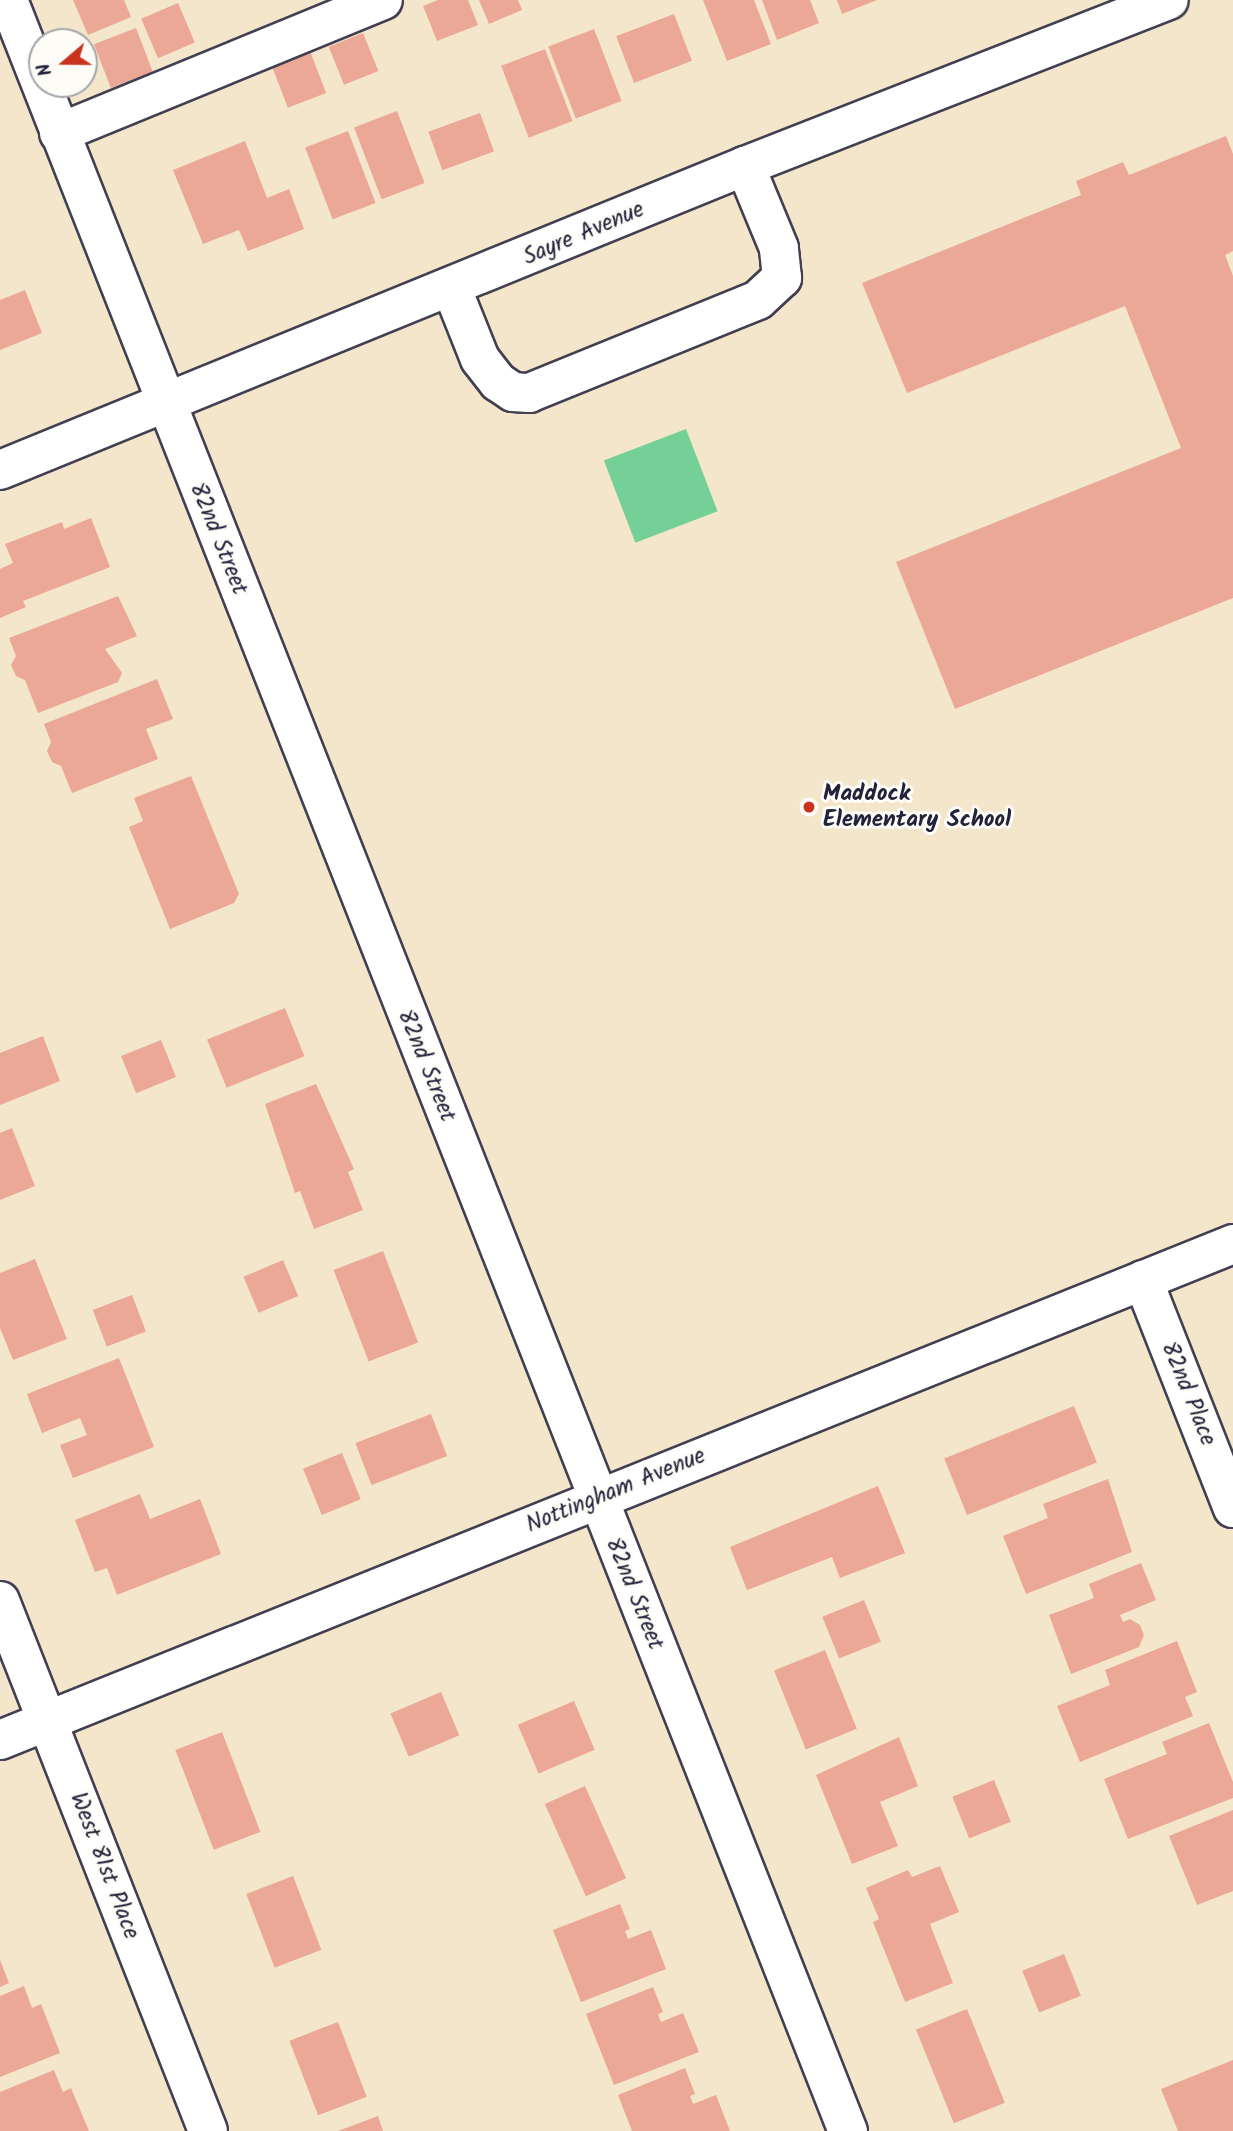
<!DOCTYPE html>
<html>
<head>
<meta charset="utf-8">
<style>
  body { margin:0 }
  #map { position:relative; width:1233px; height:2131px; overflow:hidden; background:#f3e6cb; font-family:Kalam,sans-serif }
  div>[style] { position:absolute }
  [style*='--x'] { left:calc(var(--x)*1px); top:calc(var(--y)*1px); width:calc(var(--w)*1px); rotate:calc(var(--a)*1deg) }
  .green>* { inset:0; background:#75d097; transform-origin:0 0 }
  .building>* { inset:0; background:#eba897; transform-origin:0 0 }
  .roads { filter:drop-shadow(2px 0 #413f51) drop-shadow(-2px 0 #413f51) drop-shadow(0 2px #413f51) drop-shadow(0 -2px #413f51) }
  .minor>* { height:38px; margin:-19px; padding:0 19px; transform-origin:19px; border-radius:19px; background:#fff }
  .dots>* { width:19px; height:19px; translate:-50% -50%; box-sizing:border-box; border:4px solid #fdfcf7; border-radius:50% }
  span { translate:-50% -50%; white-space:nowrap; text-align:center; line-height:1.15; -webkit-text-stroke:6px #fdfcf7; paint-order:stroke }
  .street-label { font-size:23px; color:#22223b }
  .poi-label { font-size:23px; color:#22223b; font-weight:700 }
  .left { translate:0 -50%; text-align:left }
  .north { position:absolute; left:28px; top:28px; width:70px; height:70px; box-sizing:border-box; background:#fdfcf7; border:2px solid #a5a5ac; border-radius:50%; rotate:250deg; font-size:19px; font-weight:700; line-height:28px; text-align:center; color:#22223b }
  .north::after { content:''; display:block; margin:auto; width:24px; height:32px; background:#c8321e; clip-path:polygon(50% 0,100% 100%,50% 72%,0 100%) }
</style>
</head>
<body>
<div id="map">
  <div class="green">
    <i style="left:686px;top:429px;width:88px;height:88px;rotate:69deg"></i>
  </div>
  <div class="building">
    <i style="clip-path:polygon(73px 0,124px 0,131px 17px,88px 35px)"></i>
    <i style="clip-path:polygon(438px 0,468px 0,478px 25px,437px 41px,423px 6px)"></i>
    <i style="clip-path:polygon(479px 0,518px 0,522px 10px,489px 24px)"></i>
    <i style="clip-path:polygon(703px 0,754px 0,771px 44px,727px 61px)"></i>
    <i style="clip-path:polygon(762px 0,810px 0,819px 23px,777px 40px)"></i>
    <i style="clip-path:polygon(837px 0,877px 0,842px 14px)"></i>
    <i style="left:178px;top:3px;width:43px;height:40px;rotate:67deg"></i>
    <i style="left:674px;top:14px;width:50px;height:62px;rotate:69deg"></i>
    <i style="left:136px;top:28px;width:47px;height:45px;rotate:69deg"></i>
    <i style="left:594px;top:29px;width:77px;height:49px;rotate:69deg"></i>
    <i style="left:363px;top:33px;width:41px;height:37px;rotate:68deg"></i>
    <i style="left:545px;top:49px;width:77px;height:47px;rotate:69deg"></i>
    <i style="left:310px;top:51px;width:45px;height:41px;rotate:69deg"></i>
    <i style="left:397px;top:111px;width:77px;height:46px;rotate:69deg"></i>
    <i style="left:480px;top:113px;width:41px;height:55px;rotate:70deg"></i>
    <i style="left:348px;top:131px;width:77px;height:46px;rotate:69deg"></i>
    <i style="clip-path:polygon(1226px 136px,1233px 154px,1233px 251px,1225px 255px,1233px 276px,1233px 598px,955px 709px,896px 562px,1181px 448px,1125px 306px,907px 393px,862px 283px,1081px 195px,1076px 181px,1123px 162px,1129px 175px)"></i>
    <i style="clip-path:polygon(245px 141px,267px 198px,289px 189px,304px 229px,248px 251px,239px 230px,203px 244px,173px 170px)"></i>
    <i style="clip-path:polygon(25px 290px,42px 333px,0 350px,0 300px)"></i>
    <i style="clip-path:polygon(91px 518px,110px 567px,23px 601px,26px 607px,0 618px,0 569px,13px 563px,5px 544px,62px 522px,64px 529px)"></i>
    <i style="clip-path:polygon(118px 596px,137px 636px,105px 649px,122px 673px,118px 682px,38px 713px,25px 680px,16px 676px,11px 665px,16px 656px,9px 638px)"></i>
    <i style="clip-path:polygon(157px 679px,173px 719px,146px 729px,158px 759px,72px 793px,61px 766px,52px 762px,47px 751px,51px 742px,44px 724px)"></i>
    <i style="clip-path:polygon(191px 776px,239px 894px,234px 903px,170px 929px,129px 827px,143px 821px,134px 798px)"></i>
    <i style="left:285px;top:1008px;width:52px;height:84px;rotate:68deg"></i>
    <i style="clip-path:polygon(43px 1036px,60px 1081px,0 1105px,0 1053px)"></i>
    <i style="left:161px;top:1040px;width:40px;height:43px;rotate:68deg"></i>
    <i style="clip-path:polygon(316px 1084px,354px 1169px,348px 1172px,363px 1210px,314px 1229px,300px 1191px,295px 1193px,265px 1104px)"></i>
    <i style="clip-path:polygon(12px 1128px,35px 1186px,0 1200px,0 1133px)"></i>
    <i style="left:383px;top:1251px;width:98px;height:53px;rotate:69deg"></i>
    <i style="clip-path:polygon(35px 1259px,67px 1339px,13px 1360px,0 1328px,0 1273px)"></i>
    <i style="left:283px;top:1260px;width:39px;height:43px;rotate:67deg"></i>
    <i style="left:132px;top:1295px;width:39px;height:42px;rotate:69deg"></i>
    <i style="clip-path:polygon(119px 1358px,154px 1447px,73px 1478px,60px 1445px,87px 1435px,80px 1418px,42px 1433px,27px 1394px)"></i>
    <i style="left:1074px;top:1406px;width:61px;height:140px;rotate:68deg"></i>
    <i style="left:431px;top:1414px;width:45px;height:81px;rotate:69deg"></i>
    <i style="left:342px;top:1453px;width:50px;height:42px;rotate:68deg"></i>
    <i style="clip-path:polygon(1108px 1479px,1132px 1552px,1026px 1594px,1003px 1536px,1048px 1518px,1043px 1504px)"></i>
    <i style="clip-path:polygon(878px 1486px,905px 1553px,840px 1578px,832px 1557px,747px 1590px,730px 1547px)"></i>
    <i style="clip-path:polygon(140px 1494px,150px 1519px,200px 1499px,221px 1554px,117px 1595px,107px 1568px,95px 1572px,75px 1520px)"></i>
    <i style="clip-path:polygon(1141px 1563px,1156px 1600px,1120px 1615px,1123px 1622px,1130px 1619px,1140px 1625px,1144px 1635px,1139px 1647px,1071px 1674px,1049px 1615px,1094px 1598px,1089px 1584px)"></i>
    <i style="left:864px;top:1600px;width:45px;height:45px;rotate:68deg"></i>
    <i style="clip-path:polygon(1177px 1641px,1197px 1692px,1185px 1697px,1193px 1716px,1080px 1762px,1057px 1706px,1110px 1685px,1105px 1670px)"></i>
    <i style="left:825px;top:1650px;width:85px;height:55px;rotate:68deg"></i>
    <i style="left:441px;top:1692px;width:47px;height:55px;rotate:67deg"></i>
    <i style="left:574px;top:1701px;width:53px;height:61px;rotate:67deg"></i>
    <i style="clip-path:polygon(1209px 1723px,1233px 1782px,1233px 1798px,1128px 1839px,1104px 1779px,1167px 1754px,1162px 1742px)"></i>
    <i style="left:222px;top:1732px;width:107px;height:50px;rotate:69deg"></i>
    <i style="clip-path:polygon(899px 1737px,918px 1786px,880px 1802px,898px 1846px,852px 1864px,816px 1775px)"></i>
    <i style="left:994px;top:1780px;width:45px;height:45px;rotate:68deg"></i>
    <i style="left:585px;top:1786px;width:101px;height:44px;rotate:66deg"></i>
    <i style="clip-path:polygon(1233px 1810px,1233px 1891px,1197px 1905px,1169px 1836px)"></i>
    <i style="clip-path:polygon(940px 1866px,959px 1912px,930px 1924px,953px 1983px,905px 2002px,873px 1922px,879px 1919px,866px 1888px,908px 1870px,912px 1877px)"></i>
    <i style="left:293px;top:1876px;width:79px;height:50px;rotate:69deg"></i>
    <i style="clip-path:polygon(620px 1904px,630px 1929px,625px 1931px,628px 1939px,651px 1930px,666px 1969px,581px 2002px,553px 1930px)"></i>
    <i style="left:1064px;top:1954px;width:45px;height:45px;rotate:68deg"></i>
    <i style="clip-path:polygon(0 1960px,9px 1983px,0 1987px)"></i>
    <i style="clip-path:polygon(24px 1986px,32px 2008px,41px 2004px,60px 2053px,0 2077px,0 1996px)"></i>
    <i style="clip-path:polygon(653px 1987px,663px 2012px,658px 2014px,661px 2022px,683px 2013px,699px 2052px,614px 2085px,586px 2014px)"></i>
    <i style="left:967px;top:2009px;width:101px;height:55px;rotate:68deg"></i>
    <i style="left:338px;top:2022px;width:80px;height:52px;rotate:69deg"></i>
    <i style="clip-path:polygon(1233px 2060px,1233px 2131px,1178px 2131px,1161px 2089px)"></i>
    <i style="clip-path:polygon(685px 2068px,695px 2094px,690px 2096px,693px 2104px,716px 2095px,730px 2131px,632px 2131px,618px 2095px)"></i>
    <i style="clip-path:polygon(54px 2070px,63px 2092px,71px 2088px,89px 2131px,0 2131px,0 2092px)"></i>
    <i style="clip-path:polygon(378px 2116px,383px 2131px,338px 2131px)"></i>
  </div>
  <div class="roads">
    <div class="minor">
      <i style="--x:8;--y:0;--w:2291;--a:68.49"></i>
      <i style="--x:59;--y:133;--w:350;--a:-22.3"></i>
      <i style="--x:452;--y:289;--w:75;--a:68.2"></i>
      <i style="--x:480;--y:359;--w:29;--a:52"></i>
      <i style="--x:498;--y:382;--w:18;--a:34"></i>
      <i style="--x:513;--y:392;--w:16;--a:4"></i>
      <i style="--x:529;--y:393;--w:247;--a:-22.1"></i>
      <i style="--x:758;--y:300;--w:33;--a:-43"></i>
      <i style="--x:782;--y:278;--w:30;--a:-96"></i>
      <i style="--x:779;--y:248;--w:89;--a:-112.5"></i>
      <i style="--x:0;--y:470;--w:805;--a:-22.2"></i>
      <i style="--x:745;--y:166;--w:455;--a:-21.4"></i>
      <i style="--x:1143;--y:1280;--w:245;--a:68.5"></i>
      <i style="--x:0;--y:1601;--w:569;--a:68.57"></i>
      <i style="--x:0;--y:1740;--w:1329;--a:-21.91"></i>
    </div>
  </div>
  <div class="dots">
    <i style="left:809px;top:807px;background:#c8321e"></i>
  </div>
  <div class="street-label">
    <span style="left:584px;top:234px;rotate:-23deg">Sayre Avenue</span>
    <span style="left:218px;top:539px;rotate:68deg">82nd Street</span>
    <span style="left:426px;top:1066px;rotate:68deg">82nd Street</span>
    <span style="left:1188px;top:1394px;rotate:68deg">82nd Place</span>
    <span style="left:616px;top:1491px;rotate:-22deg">Nottingham Avenue</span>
    <span style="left:634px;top:1594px;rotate:68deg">82nd Street</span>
    <span style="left:104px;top:1866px;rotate:69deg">West 81st Place</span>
  </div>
  <div class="poi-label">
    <span class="left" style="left:823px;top:807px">Maddock<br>Elementary School</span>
  </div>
  <div class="north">N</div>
</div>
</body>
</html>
